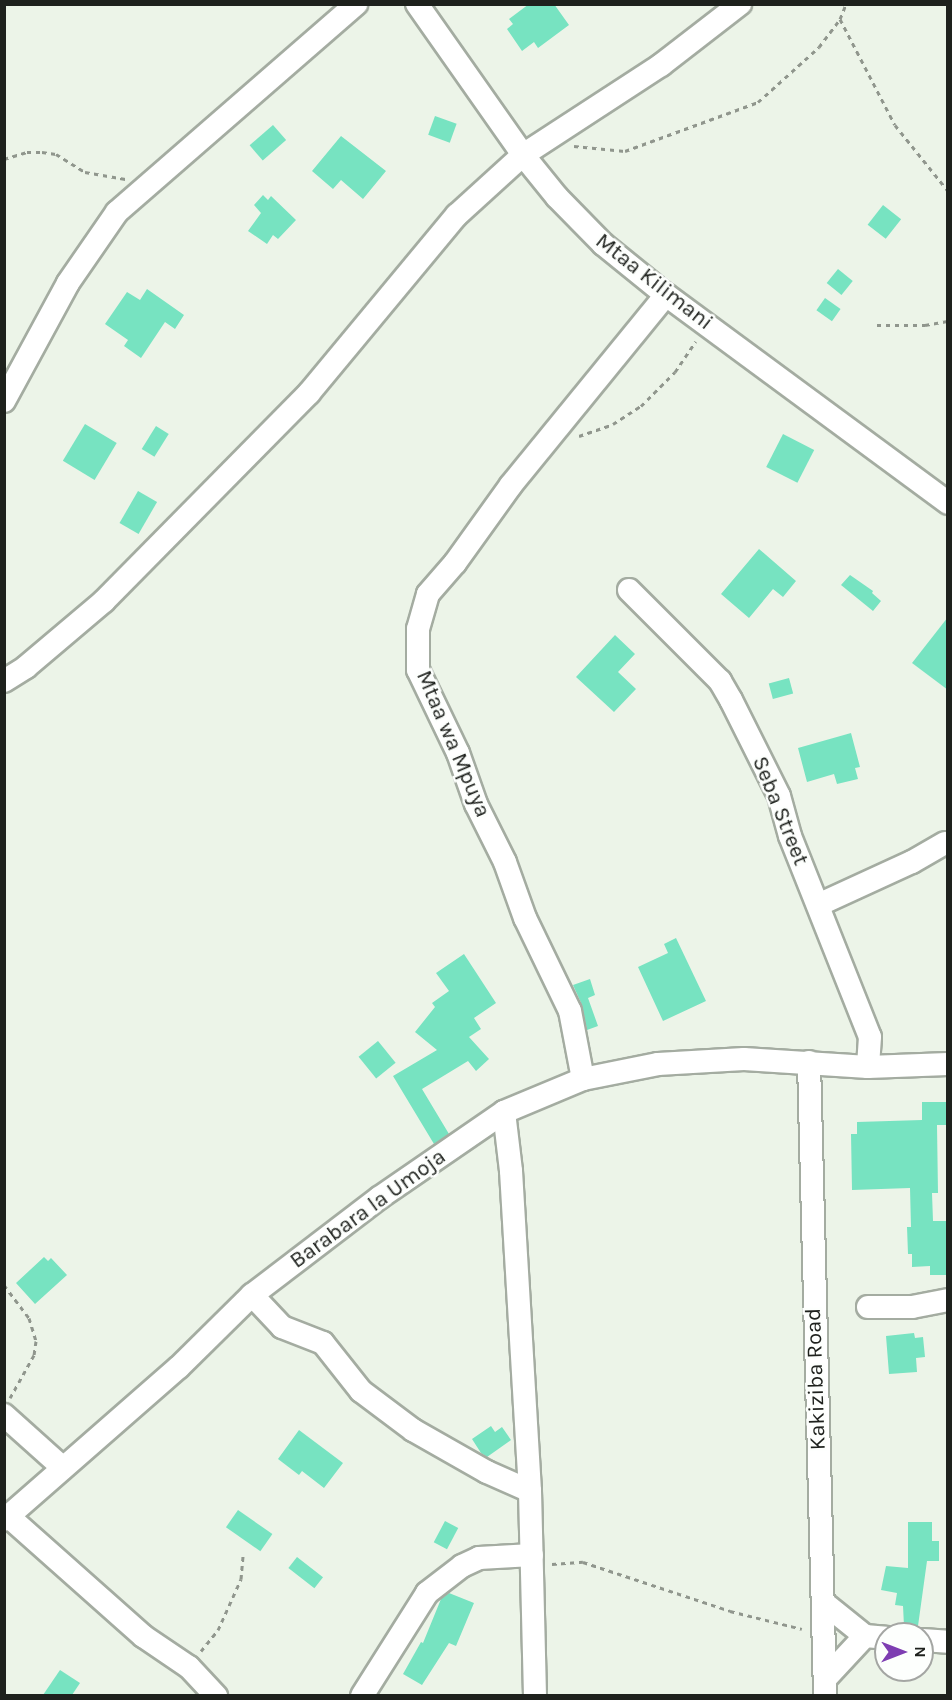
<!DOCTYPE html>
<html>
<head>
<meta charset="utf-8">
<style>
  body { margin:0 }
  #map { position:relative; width:952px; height:1700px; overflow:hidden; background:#ecf4e8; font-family:Karla,sans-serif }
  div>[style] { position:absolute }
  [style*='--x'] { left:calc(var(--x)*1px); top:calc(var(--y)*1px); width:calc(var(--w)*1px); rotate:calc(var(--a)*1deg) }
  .building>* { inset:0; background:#77e3c1; transform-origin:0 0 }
  .path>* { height:3px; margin-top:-1.5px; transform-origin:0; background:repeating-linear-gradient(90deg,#90968d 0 4.5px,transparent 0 9px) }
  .roads { filter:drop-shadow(2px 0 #a4aca1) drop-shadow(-2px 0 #a4aca1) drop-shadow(0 2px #a4aca1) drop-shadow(0 -2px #a4aca1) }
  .minor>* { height:22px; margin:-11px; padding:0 11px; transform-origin:11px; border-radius:11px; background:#fff }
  span { translate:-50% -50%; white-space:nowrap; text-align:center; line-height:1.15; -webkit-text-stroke:5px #fdfffd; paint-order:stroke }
  .street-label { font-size:22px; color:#1e211d }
  .frame { position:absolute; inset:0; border:6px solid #1e211d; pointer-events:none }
  .north { position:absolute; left:874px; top:1622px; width:60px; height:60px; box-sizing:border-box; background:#fdfffd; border:2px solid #a4a6a3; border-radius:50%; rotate:90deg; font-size:16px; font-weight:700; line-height:24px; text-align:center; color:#1e211d }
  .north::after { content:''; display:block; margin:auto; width:21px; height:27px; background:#7e3eb2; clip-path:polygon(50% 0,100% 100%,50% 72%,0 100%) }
</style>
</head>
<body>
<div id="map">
  <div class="building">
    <i style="clip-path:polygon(529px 4px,554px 4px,569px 25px,538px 48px,534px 42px,522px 51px,507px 29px,513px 24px,509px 19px)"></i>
    <i style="left:435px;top:116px;width:23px;height:20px;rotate:20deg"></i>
    <i style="left:273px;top:125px;width:20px;height:31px;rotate:49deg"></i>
    <i style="clip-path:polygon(341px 136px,386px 171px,363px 199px,341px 180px,333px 189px,312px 171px)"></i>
    <i style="clip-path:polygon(263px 195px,268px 200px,271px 196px,296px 220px,278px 239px,273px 235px,267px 244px,248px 231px,261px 213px,254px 205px)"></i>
    <i style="left:883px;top:205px;width:23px;height:25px;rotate:38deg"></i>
    <i style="left:838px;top:269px;width:19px;height:18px;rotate:39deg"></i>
    <i style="clip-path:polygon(147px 289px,184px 315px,175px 329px,165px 322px,141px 358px,124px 346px,128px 340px,105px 324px,127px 292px,140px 300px)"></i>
    <i style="left:825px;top:298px;width:19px;height:15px;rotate:35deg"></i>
    <i style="left:85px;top:424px;width:37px;height:43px;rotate:31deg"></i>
    <i style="left:156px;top:426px;width:15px;height:27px;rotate:32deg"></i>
    <i style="left:783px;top:434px;width:35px;height:37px;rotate:27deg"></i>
    <i style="left:138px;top:491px;width:22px;height:37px;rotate:30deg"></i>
    <i style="clip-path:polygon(759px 549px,796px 581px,783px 597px,773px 589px,749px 618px,721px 594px)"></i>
    <i style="clip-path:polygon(850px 575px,873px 591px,872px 593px,881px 601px,873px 611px,841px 585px)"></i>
    <i style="clip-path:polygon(948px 617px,948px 690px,912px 663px)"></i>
    <i style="clip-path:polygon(615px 635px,635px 654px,618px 672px,636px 689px,614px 712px,576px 677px)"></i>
    <i style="left:789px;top:678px;width:16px;height:21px;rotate:75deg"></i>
    <i style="clip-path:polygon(851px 733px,860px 767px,855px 768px,858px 779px,837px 784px,834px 774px,807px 782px,798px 748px)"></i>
    <i style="clip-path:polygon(676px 938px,706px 1001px,663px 1021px,638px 967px,668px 953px,664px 944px)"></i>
    <i style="clip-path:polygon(464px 954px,496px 1003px,474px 1018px,481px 1029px,469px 1037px,489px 1059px,476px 1071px,468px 1061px,422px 1089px,449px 1134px,434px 1144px,393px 1076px,437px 1050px,415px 1032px,435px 1007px,432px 1003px,449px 991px,436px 973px)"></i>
    <i style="clip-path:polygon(590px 979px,595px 995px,588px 998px,598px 1026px,587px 1030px,582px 1005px,573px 985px)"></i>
    <i style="left:378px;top:1041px;width:28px;height:25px;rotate:51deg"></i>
    <i style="clip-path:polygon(922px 1102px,948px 1102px,948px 1125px,937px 1125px,938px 1193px,932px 1193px,933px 1221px,946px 1221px,946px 1275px,930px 1275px,930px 1266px,912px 1267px,912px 1254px,908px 1254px,907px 1227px,911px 1227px,910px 1188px,852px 1190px,851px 1134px,857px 1134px,857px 1122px,922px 1120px)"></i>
    <i style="clip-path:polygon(44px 1257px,48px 1261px,51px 1258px,67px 1275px,35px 1304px,16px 1283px)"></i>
    <i style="clip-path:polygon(914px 1333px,915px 1338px,923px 1337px,925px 1357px,916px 1358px,917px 1372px,889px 1374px,886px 1336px)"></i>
    <i style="clip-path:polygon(491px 1426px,495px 1432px,502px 1427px,511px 1440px,487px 1457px,481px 1453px,472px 1439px)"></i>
    <i style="clip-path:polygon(299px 1430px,343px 1463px,324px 1488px,302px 1471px,299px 1475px,278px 1459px)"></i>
    <i style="left:238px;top:1510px;width:42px;height:21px;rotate:35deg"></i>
    <i style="left:445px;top:1521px;width:15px;height:24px;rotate:28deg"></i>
    <i style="clip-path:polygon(908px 1522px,932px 1522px,932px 1541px,939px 1541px,939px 1561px,927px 1561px,918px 1626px,904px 1626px,903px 1606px,895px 1605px,897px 1593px,881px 1590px,886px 1566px,908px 1568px)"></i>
    <i style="left:297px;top:1557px;width:33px;height:14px;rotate:38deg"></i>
    <i style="clip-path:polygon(449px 1593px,474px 1603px,456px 1646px,449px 1643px,422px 1685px,403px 1674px,421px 1642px,423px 1643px,441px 1599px)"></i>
    <i style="clip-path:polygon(60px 1670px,80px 1683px,72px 1695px,43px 1695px)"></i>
  </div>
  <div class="path">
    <i style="--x:840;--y:19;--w:119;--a:62.6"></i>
    <i style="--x:895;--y:125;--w:85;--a:51.2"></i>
    <i style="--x:574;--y:146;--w:51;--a:5.6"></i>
    <i style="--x:625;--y:151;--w:142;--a:-20.2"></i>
    <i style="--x:758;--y:102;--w:82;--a:-42"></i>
    <i style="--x:819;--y:47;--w:35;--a:-53"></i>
    <i style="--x:840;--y:19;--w:16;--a:-68"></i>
    <i style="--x:4;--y:159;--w:24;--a:-17"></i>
    <i style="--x:27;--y:152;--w:15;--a:0"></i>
    <i style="--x:42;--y:152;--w:14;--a:8"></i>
    <i style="--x:56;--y:154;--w:34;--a:32"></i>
    <i style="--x:85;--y:172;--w:41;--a:9.9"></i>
    <i style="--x:877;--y:325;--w:48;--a:0"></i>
    <i style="--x:925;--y:325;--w:23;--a:-10"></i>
    <i style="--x:579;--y:436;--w:36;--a:-19"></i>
    <i style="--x:613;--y:424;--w:33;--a:-33"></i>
    <i style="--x:641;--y:406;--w:48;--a:-45"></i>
    <i style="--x:675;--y:372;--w:37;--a:-56"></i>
    <i style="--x:4;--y:1285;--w:41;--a:52.9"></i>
    <i style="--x:29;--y:1318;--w:24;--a:73"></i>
    <i style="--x:36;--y:1341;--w:14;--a:98"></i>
    <i style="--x:34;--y:1355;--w:49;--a:119.2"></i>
    <i style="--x:552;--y:1564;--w:31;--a:-4"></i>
    <i style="--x:583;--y:1562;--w:155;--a:18.4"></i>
    <i style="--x:730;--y:1611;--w:74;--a:14"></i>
    <i style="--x:201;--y:1651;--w:27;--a:-51"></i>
    <i style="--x:218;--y:1630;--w:56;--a:-65.7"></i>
    <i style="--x:241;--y:1579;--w:23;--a:-85"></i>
  </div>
  <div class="roads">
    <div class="minor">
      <i style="--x:417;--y:4;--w:184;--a:54.9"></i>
      <i style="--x:523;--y:155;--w:54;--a:51"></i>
      <i style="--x:557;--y:197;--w:66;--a:45.6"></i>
      <i style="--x:603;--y:244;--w:81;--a:39"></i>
      <i style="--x:666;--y:295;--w:350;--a:36.4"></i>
      <i style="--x:4;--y:401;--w:134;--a:-61.5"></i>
      <i style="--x:68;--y:283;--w:86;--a:-55.4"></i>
      <i style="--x:117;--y:212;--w:317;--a:-41"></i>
      <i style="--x:629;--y:590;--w:129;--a:45"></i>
      <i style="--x:720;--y:681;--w:22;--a:60"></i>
      <i style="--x:731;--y:700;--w:107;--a:63.4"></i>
      <i style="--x:779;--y:796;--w:41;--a:74.6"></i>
      <i style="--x:790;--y:836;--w:216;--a:68.3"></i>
      <i style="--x:870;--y:1037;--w:30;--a:94"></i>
      <i style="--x:4;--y:681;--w:26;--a:-32"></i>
      <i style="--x:26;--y:667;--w:102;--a:-40.2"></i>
      <i style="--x:104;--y:601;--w:292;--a:-45.4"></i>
      <i style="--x:309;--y:393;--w:231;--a:-50.3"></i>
      <i style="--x:457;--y:215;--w:89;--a:-42.3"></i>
      <i style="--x:523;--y:155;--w:165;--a:-33.1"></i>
      <i style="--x:661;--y:65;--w:100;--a:-37.7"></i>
      <i style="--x:818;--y:905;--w:103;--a:-24.6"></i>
      <i style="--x:912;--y:862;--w:38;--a:-30"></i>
      <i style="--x:809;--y:1062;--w:634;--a:88.55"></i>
      <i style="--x:583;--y:1079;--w:69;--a:-100.8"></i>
      <i style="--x:570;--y:1011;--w:103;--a:-115.8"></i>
      <i style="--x:525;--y:918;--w:59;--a:-109.7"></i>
      <i style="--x:505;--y:862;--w:65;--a:-116.6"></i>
      <i style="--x:476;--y:804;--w:54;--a:-109.4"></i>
      <i style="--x:458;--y:753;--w:92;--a:-115.7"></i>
      <i style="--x:418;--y:670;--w:41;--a:-90"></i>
      <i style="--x:418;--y:629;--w:36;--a:-74"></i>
      <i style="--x:428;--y:594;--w:41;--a:-48.9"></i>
      <i style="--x:455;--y:563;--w:96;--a:-54.3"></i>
      <i style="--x:511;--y:485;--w:245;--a:-50.8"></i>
      <i style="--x:504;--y:1112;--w:59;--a:83.2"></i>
      <i style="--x:511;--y:1171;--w:321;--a:86.6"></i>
      <i style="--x:530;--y:1491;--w:205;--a:88.6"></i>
      <i style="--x:252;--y:1295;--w:44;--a:46.8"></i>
      <i style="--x:282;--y:1327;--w:44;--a:21.3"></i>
      <i style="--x:323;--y:1343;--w:61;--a:51.6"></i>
      <i style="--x:361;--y:1391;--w:65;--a:36.9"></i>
      <i style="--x:413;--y:1430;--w:85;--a:29.6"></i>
      <i style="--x:487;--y:1472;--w:47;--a:23.8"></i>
      <i style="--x:868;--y:1307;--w:44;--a:0"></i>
      <i style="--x:912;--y:1307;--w:37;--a:-11"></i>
      <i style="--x:4;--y:1415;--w:79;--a:41.9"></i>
      <i style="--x:8;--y:1516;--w:181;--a:41.6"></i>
      <i style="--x:143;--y:1636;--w:55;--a:34"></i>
      <i style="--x:189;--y:1667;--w:40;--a:47"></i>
      <i style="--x:4;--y:1520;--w:232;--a:-41.2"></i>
      <i style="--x:179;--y:1367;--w:103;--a:-44.6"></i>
      <i style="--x:252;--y:1295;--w:160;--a:-37.4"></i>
      <i style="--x:379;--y:1198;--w:152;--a:-34.5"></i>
      <i style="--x:504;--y:1112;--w:86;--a:-22.7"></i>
      <i style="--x:583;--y:1079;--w:76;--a:-11.3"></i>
      <i style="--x:658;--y:1064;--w:86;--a:-3.3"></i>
      <i style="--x:744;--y:1059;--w:124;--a:3.7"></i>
      <i style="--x:868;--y:1067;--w:80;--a:-2.1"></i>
      <i style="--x:824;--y:1603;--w:53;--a:38.8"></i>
      <i style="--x:865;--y:1636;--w:21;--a:5"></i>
      <i style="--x:922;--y:1640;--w:26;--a:4"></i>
      <i style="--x:825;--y:1679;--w:59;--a:-47.1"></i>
      <i style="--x:362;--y:1696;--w:122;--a:-57.7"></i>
      <i style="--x:427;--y:1593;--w:44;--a:-37.6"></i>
      <i style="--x:462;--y:1566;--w:19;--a:-25"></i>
      <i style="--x:479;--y:1558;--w:53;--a:-3.2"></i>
    </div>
  </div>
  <div class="street-label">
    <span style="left:654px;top:282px;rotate:38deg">Mtaa Kilimani</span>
    <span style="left:453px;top:744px;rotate:67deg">Mtaa wa Mpuya</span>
    <span style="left:780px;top:811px;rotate:68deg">Seba Street</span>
    <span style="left:368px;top:1209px;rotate:-36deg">Barabara la Umoja</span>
    <span style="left:816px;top:1379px;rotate:-92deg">Kakiziba Road</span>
  </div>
  <div class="frame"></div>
  <div class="north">N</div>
</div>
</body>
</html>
